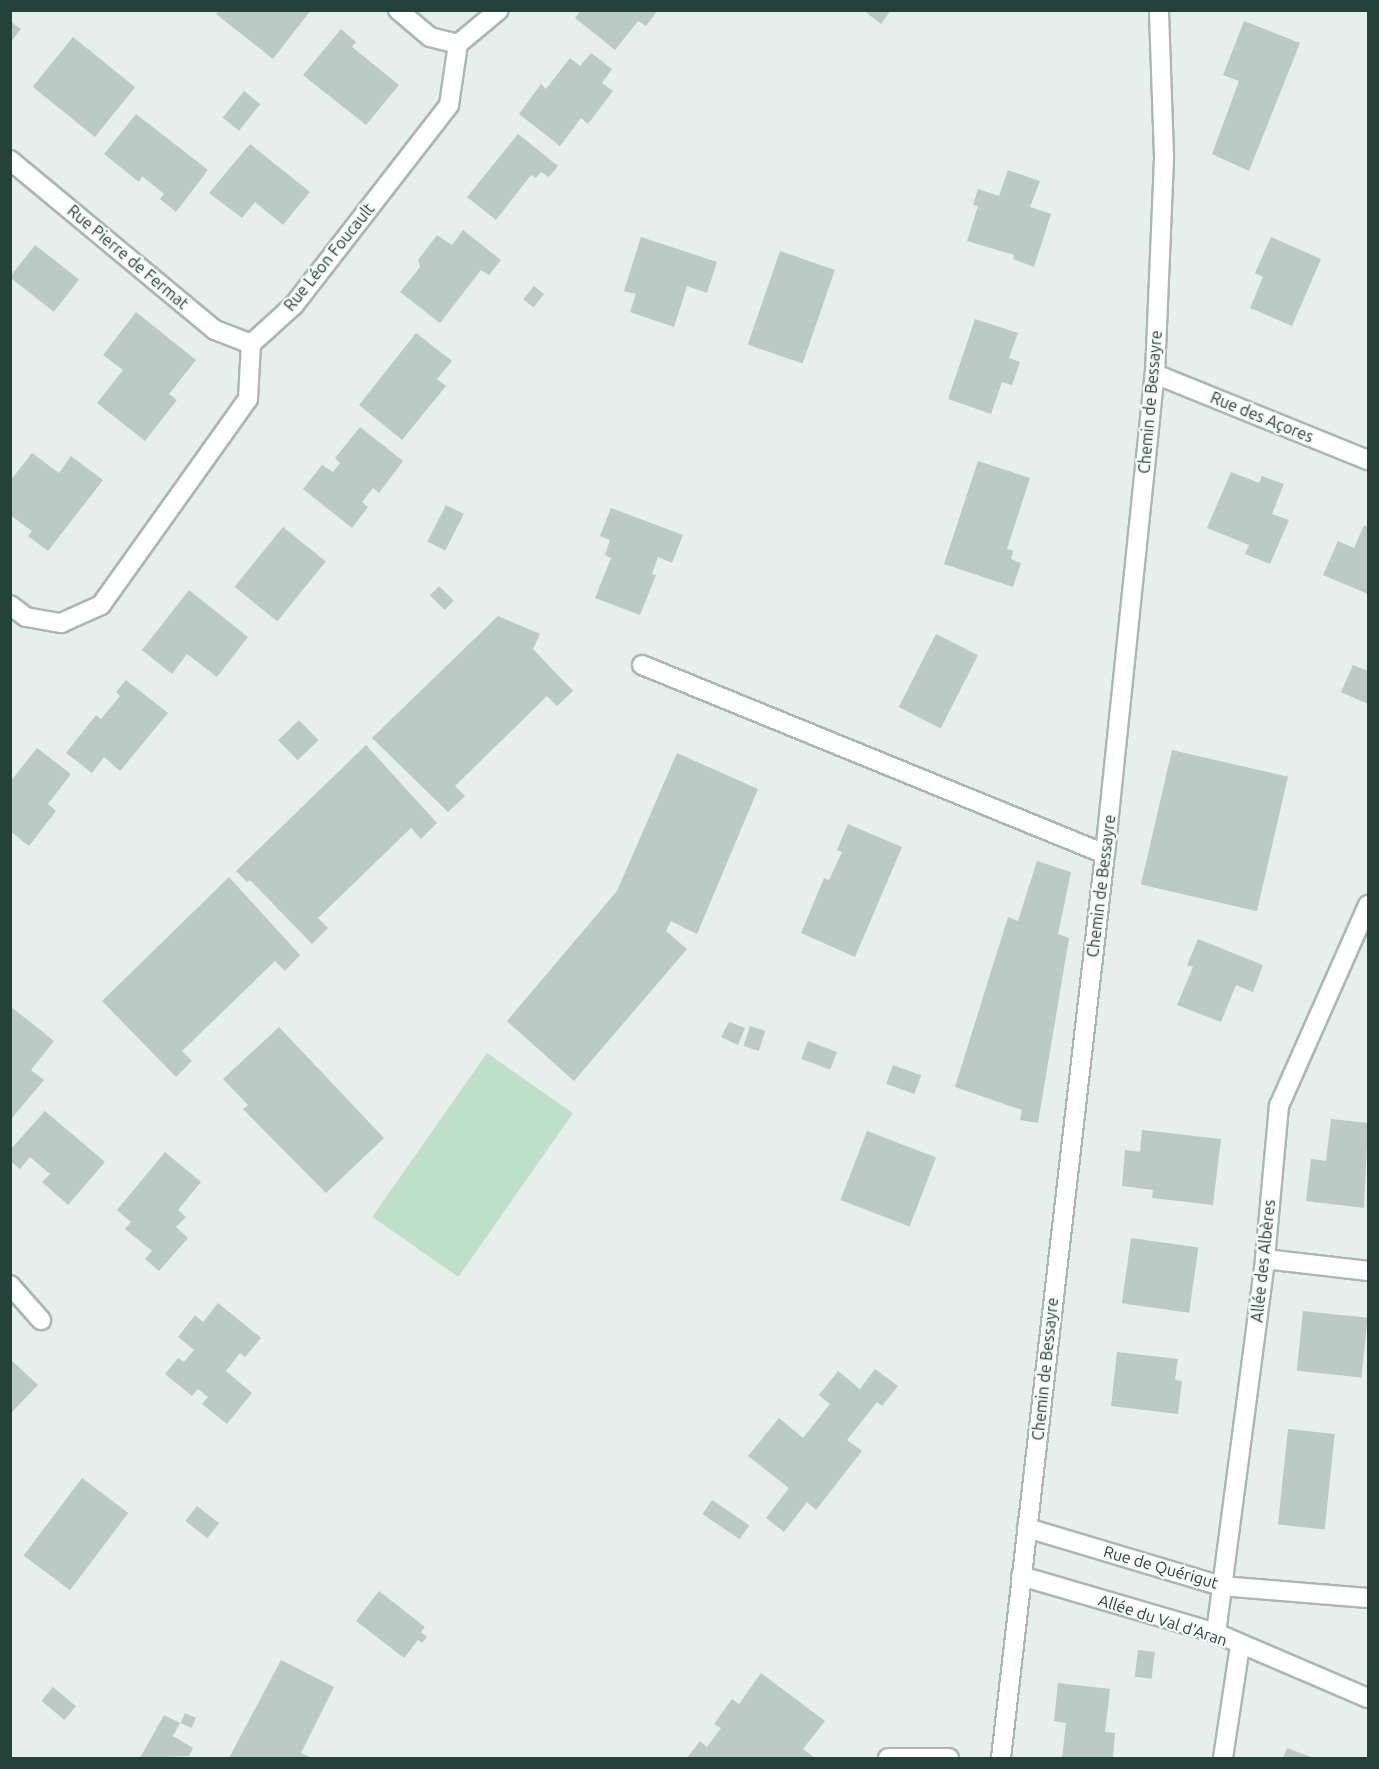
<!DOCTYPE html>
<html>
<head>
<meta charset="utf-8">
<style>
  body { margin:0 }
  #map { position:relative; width:1379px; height:1769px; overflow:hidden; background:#e6efeb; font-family:Ubuntu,sans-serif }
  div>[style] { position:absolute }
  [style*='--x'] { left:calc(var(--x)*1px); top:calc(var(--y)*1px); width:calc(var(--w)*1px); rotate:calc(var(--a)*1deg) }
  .green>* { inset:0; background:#bfe0c8; transform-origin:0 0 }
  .building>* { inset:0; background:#bbcac4; transform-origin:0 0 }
  .roads { filter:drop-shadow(2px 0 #a8b8b2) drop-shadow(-2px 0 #a8b8b2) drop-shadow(0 2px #a8b8b2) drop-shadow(0 -2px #a8b8b2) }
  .minor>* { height:18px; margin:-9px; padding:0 9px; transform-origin:9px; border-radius:9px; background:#fff }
  .tertiary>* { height:18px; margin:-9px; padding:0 9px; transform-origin:9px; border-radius:9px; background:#fff }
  span { translate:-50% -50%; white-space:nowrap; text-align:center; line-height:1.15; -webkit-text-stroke:4.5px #f7fbf9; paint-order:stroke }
  .street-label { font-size:16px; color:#24423a }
  .frame { position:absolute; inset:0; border:12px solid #24423a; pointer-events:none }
</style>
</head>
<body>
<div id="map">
  <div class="green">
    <i style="left:487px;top:1053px;width:105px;height:200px;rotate:35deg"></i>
  </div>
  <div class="building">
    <i style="clip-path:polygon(219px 10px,311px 10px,273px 59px,216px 14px)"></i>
    <i style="clip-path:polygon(581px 10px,658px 10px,646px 26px,638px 21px,615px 50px,575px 18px)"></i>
    <i style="clip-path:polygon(863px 10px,891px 10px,881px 24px)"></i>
    <i style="clip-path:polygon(10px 21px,21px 29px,10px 43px)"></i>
    <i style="clip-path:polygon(1244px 21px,1300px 43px,1249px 171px,1212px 154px,1239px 81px,1223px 75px)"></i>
    <i style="clip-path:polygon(341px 29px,356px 42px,352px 47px,399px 85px,366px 125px,303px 75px)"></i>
    <i style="left:73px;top:37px;width:80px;height:64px;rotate:39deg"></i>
    <i style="clip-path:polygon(591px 53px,612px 69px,602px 83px,613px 91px,588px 124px,581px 118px,560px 146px,519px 114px,541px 84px,546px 89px,570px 58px,580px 66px)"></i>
    <i style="left:244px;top:91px;width:21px;height:34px;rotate:39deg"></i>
    <i style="clip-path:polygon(136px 114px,208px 170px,176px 212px,160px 199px,164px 194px,142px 176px,139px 182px,104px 154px)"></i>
    <i style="clip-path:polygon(518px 134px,558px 166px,549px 177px,541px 172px,536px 178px,531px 175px,496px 220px,467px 197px)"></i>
    <i style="clip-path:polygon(250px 144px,310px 192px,283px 225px,255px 202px,242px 218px,209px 193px)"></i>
    <i style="clip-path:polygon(1008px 170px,1040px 181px,1030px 207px,1051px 214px,1034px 267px,1013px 259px,1014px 255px,967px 241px,978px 206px,973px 205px,978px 189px,999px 196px)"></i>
    <i style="clip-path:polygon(463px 230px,501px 260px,489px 275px,481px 270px,440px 323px,400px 292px,420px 267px,418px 260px,437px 235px,452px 245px)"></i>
    <i style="clip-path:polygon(641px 237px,717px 262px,707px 293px,687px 286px,674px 327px,630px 312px,636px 294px,624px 291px)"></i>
    <i style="clip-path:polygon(1271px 237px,1321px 259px,1292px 326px,1250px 308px,1263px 277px,1255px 273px)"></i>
    <i style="left:35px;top:245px;width:56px;height:41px;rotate:38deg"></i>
    <i style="left:780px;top:251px;width:58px;height:99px;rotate:19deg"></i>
    <i style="left:534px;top:286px;width:13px;height:17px;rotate:39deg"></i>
    <i style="clip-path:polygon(136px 312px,196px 360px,169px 394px,177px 400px,145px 441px,97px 403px,123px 370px,103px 355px)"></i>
    <i style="clip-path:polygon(975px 319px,1018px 333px,1009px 358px,1020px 362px,1012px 385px,1002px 382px,991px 414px,948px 399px)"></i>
    <i style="clip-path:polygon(416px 333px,452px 361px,437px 379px,446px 386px,402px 440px,359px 405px)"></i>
    <i style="clip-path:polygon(360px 427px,403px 461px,379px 493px,373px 488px,362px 502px,368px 507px,352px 528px,303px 489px,322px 465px,333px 472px,340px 463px,335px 458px)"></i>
    <i style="clip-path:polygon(32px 453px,59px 473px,71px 456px,103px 480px,48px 551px,28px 536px,32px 531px,10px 515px,10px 481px)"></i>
    <i style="clip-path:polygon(978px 461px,1030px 478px,1007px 549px,1013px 551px,1011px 559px,1021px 563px,1013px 587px,944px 564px)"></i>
    <i style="clip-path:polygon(1231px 472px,1259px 483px,1262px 476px,1284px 484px,1272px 514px,1289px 520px,1270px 564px,1245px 554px,1249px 545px,1207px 528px)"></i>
    <i style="left:446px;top:505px;width:20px;height:41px;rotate:27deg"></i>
    <i style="clip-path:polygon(611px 508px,683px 535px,672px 563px,658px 557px,652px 574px,656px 575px,640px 615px,595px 598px,611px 558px,605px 555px,610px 540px,600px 536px)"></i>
    <i style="clip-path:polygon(1364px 525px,1368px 527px,1368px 594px,1323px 575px,1338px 541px,1354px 548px)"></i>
    <i style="left:283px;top:527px;width:55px;height:77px;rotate:39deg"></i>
    <i style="left:439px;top:586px;width:21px;height:13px;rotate:45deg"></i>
    <i style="clip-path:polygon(189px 590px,248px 637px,217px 677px,187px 654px,172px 674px,142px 650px)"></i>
    <i style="clip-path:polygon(498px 616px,540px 634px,533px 649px,573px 691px,557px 706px,547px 696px,455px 786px,465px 796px,448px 812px,372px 738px)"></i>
    <i style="left:936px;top:634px;width:47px;height:82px;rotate:27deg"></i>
    <i style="clip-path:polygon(1353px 665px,1368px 671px,1368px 704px,1341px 692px)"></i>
    <i style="clip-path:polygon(126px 680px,168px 713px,120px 771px,104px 757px,92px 773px,66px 753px,96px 715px,101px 719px,120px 696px,116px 692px)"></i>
    <i style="left:299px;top:720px;width:28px;height:29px;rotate:46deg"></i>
    <i style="clip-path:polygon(366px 745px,437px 823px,421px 839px,411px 828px,318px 918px,328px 928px,312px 944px,250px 880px,247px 882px,236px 871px)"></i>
    <i style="clip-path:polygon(37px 748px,71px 774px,48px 804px,56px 811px,29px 846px,10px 831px,10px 782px)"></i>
    <i style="left:1172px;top:750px;width:119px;height:138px;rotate:13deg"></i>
    <i style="clip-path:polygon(677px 753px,758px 789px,697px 934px,671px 921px,666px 931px,687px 949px,574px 1081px,507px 1021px,617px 891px)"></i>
    <i style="clip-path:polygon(848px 824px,902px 847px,855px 957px,801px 933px,824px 878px,829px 880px,842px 852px,837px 850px)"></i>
    <i style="clip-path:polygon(1037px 861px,1071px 872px,1058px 934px,1069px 938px,1038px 1123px,1020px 1120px,1022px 1110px,955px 1087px,1008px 917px,1018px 921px)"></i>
    <i style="clip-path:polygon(229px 877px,300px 955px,285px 971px,275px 961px,182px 1051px,192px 1061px,176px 1077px,102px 1001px)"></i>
    <i style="clip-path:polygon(1198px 939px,1263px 965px,1253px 992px,1236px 985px,1221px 1022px,1177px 1005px,1193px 967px,1187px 965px)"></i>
    <i style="clip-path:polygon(10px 1006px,54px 1041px,31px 1070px,44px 1080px,12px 1118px)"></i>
    <i style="clip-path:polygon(729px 1022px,745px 1028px,738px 1045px,721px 1037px)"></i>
    <i style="left:750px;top:1026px;width:16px;height:21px;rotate:18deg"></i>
    <i style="clip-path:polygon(279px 1027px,384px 1138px,326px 1193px,243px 1109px,248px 1105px,223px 1079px)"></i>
    <i style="left:808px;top:1041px;width:31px;height:19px;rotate:21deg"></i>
    <i style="left:893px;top:1065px;width:30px;height:20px;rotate:20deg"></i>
    <i style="clip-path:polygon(45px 1111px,105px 1162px,68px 1205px,42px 1182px,50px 1174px,30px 1157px,20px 1169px,10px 1161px,10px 1150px)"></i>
    <i style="clip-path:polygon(1331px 1119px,1368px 1123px,1364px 1208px,1306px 1201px,1311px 1159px,1326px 1161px)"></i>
    <i style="clip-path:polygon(1142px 1130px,1221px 1139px,1213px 1205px,1152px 1198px,1153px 1190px,1122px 1186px,1125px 1150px,1140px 1152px)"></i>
    <i style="left:867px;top:1131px;width:74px;height:74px;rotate:21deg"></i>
    <i style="clip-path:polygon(165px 1152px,201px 1182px,178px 1210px,186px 1217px,176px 1227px,188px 1238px,159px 1271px,145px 1259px,152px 1251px,125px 1229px,131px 1222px,117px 1210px)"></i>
    <i style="left:1131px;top:1238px;width:68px;height:66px;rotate:8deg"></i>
    <i style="clip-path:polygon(218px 1303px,261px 1338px,245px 1357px,240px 1353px,226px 1371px,252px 1393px,227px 1424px,202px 1404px,208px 1397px,198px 1389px,192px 1396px,165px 1374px,178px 1358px,184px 1362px,194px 1350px,178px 1337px,195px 1315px,203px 1322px)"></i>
    <i style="left:1303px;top:1311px;width:65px;height:60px;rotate:6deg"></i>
    <i style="clip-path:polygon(1117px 1352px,1178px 1359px,1175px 1380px,1182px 1381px,1178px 1414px,1111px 1406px)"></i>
    <i style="clip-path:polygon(10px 1359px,38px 1385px,10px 1414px)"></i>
    <i style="clip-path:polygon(875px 1369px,898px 1386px,882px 1406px,877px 1402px,847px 1440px,862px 1451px,816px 1510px,807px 1502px,784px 1532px,766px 1518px,789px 1488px,748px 1456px,779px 1418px,803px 1438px,830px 1404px,819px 1395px,838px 1371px,860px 1389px)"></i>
    <i style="left:1288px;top:1429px;width:47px;height:96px;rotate:6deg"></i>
    <i style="left:82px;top:1478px;width:58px;height:97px;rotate:37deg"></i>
    <i style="left:712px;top:1500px;width:45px;height:17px;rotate:34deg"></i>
    <i style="left:197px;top:1506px;width:28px;height:19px;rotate:38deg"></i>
    <i style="clip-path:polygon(379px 1591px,425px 1627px,421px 1632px,427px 1637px,422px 1643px,418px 1640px,404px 1658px,356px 1621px)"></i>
    <i style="left:1138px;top:1650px;width:17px;height:27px;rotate:7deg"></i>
    <i style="clip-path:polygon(281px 1660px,334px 1687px,301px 1753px,312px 1758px,229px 1758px)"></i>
    <i style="clip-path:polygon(761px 1673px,825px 1721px,803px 1749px,815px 1758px,687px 1758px,700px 1741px,707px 1747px,721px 1728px,714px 1724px,732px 1699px,739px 1704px)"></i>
    <i style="clip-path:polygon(1058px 1683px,1110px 1689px,1105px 1732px,1115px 1733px,1113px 1758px,1062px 1758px,1066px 1723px,1054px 1721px)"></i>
    <i style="left:53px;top:1687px;width:30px;height:18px;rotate:40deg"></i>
    <i style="left:185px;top:1713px;width:12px;height:11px;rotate:24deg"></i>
    <i style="clip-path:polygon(164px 1715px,180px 1723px,173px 1736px,193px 1748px,189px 1756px,140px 1758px)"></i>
    <i style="clip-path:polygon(1287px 1748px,1314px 1758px,1283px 1758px)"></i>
  </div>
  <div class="roads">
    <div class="minor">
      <i style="--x:398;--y:10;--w:42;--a:40.2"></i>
      <i style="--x:430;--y:37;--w:29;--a:14"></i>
      <i style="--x:10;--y:160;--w:266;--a:39.7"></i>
      <i style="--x:215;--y:330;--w:39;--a:21"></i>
      <i style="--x:1155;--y:374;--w:230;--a:22"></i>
      <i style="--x:10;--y:605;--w:20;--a:37"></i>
      <i style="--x:26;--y:617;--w:36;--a:10"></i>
      <i style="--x:61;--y:623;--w:44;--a:-24.2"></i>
      <i style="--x:101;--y:605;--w:253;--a:-54.5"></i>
      <i style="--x:248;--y:399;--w:55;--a:-86.9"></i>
      <i style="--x:251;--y:344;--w:58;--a:-42.2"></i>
      <i style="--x:294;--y:305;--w:253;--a:-52.2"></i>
      <i style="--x:449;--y:105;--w:62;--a:-81.6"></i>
      <i style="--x:458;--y:44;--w:53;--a:-39.7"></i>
      <i style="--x:642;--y:665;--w:500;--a:22.21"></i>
      <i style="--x:1265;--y:1259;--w:104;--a:6.6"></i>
      <i style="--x:10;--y:1285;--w:47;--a:48.5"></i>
      <i style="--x:1027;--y:1528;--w:202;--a:16.6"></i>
      <i style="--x:1221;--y:1586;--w:147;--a:4.7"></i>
      <i style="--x:1021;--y:1576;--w:203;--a:16.3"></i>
      <i style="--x:1216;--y:1633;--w:165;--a:23.2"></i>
      <i style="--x:1216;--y:1633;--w:377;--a:-82.5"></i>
      <i style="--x:1265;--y:1259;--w:154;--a:-84.8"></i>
      <i style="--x:1279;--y:1106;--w:220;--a:-66.1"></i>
      <i style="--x:888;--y:1758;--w:61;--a:0"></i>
      <i style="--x:1223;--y:1758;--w:114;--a:-81.4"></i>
    </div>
    <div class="tertiary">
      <i style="--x:1001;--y:1758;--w:910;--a:-83.44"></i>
      <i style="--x:1105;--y:854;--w:483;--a:-84.1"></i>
      <i style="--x:1155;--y:374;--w:218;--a:-87.6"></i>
      <i style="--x:1164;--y:156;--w:146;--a:-92"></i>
    </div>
  </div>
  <div class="street-label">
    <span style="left:128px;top:257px;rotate:40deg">Rue Pierre de Fermat</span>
    <span style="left:329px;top:257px;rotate:-51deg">Rue Léon Foucault</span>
    <span style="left:1150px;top:402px;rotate:-85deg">Chemin de Bessayre</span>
    <span style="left:1262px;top:417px;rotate:22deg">Rue des Açores</span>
    <span style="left:1101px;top:886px;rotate:-83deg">Chemin de Bessayre</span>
    <span style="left:1263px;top:1261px;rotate:-84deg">Allée des Albères</span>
    <span style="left:1045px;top:1369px;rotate:-84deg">Chemin de Bessayre</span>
    <span style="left:1161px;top:1567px;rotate:16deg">Rue de Quérigut</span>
    <span style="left:1163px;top:1620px;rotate:18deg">Allée du Val d'Aran</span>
  </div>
  <div class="frame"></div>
</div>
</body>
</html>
